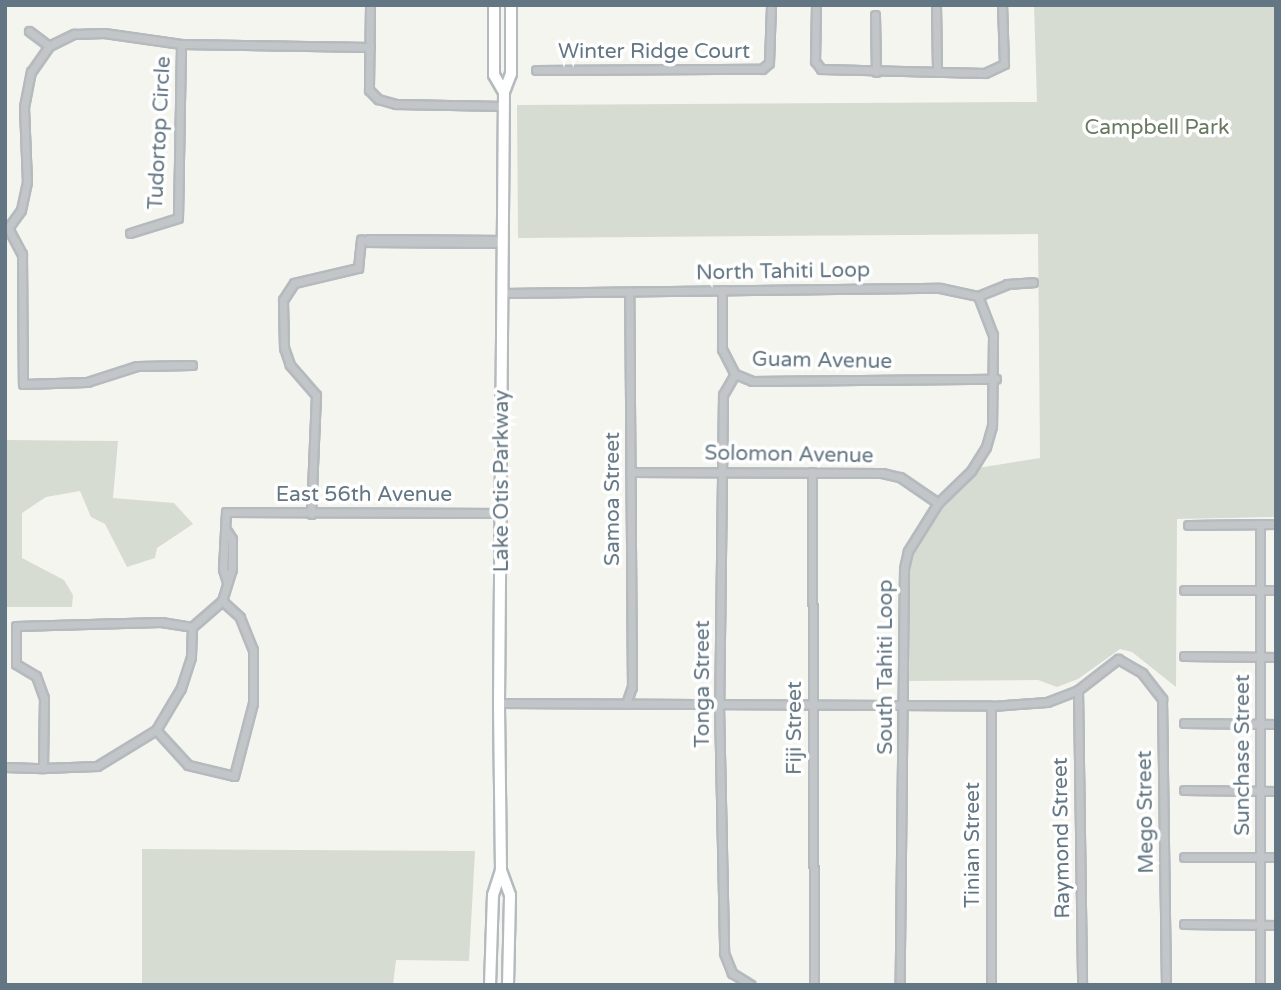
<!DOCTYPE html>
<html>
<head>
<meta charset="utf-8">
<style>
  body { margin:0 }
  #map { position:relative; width:1281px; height:990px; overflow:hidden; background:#f5f5f0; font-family:"Varela Round",sans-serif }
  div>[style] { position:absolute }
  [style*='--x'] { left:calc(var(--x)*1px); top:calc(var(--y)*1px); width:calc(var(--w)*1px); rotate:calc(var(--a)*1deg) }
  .green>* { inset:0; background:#d6dcd1 }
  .roads { filter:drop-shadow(2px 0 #b4babe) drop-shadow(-2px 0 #b4babe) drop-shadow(0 2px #b4babe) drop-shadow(0 -2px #b4babe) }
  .minor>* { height:7px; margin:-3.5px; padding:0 3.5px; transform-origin:3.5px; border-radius:3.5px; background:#c2c6c9 }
  .tertiary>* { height:10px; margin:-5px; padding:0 5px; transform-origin:5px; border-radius:5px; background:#c2c6c9 }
  .secondary>* { height:10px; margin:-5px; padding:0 5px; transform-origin:5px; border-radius:5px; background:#fff }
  span { translate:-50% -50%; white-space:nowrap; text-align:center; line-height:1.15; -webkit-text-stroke:7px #fff; paint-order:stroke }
  .street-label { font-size:21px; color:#627683 }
  .park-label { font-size:21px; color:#677a61 }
  .frame { position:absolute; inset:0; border:7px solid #627683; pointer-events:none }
</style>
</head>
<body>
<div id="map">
  <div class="green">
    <i style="clip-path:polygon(1034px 5px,1276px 5px,1276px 517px,1177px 519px,1176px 687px,1132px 652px,1120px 649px,1078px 679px,1057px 687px,1038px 680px,909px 681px,910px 560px,937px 506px,978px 468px,1040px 458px,1038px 234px,518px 238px,517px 105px,1037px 102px)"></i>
    <i style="clip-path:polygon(5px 440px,118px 441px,113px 498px,174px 503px,193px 524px,157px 548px,155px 558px,127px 567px,105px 524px,91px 517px,80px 491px,46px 497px,22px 513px,22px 558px,64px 580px,73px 595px,72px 607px,5px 607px)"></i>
    <i style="clip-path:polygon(142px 849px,475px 851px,469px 961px,396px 960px,393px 985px,142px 985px)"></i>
  </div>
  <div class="roads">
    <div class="minor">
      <i style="--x:370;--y:5;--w:85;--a:90.7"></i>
      <i style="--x:369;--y:90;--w:13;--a:45"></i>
      <i style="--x:378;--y:99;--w:19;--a:16"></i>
      <i style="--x:396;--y:104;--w:108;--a:1.1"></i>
      <i style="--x:816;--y:5;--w:56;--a:91"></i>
      <i style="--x:815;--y:61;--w:10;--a:53"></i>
      <i style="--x:821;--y:69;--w:164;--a:1.4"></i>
      <i style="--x:985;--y:73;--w:21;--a:-25"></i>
      <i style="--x:1004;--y:64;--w:59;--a:-91.9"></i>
      <i style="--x:936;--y:5;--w:67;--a:89.1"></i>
      <i style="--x:875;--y:15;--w:57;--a:89"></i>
      <i style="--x:29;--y:31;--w:25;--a:37"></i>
      <i style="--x:536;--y:70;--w:226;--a:-0.3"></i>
      <i style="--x:762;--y:69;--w:9;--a:-41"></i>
      <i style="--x:769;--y:63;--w:58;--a:-88"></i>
      <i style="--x:8;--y:228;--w:22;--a:-54"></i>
      <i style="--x:21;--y:210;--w:29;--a:-78"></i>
      <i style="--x:27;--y:182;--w:75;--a:-92.3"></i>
      <i style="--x:24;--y:107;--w:36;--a:-79"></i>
      <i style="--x:31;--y:72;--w:32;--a:-55"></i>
      <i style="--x:49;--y:46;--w:28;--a:-26"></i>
      <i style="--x:74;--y:34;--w:30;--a:-2"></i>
      <i style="--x:104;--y:33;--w:78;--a:8.1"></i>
      <i style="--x:181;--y:44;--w:189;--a:0.9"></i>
      <i style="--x:8;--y:228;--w:30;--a:62"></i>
      <i style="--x:22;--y:254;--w:130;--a:89.6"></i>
      <i style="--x:23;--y:384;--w:64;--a:-1.8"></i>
      <i style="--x:87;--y:382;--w:52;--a:-17.7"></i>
      <i style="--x:137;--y:366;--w:55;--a:-1"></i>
      <i style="--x:130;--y:233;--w:50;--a:-17.4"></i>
      <i style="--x:178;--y:218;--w:174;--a:-89"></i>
      <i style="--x:722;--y:290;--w:59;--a:90"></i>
      <i style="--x:722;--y:349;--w:28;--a:63"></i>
      <i style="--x:735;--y:374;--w:18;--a:22"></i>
      <i style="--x:752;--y:381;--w:244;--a:-0.5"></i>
      <i style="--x:503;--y:293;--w:437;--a:-0.7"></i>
      <i style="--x:940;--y:288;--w:39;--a:12"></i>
      <i style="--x:978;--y:296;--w:42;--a:69"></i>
      <i style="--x:993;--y:335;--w:91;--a:90.6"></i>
      <i style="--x:992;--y:426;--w:22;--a:106"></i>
      <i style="--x:986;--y:447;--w:28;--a:122"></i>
      <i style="--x:971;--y:471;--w:46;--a:135.9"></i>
      <i style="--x:938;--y:503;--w:57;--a:122"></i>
      <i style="--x:908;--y:551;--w:18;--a:103"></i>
      <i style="--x:904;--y:569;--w:416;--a:90.6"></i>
      <i style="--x:978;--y:296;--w:31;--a:-22"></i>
      <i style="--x:1007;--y:284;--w:26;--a:-4"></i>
      <i style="--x:735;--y:374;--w:24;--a:120"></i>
      <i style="--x:723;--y:395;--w:310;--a:90.7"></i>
      <i style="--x:719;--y:705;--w:248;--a:88.8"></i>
      <i style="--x:724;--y:953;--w:22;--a:68"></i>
      <i style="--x:732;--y:973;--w:22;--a:32"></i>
      <i style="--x:630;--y:472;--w:252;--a:0.2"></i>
      <i style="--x:882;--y:473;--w:18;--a:13"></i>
      <i style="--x:900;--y:477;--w:46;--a:34.4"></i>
      <i style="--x:812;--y:472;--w:513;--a:89.78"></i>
      <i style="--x:311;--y:514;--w:119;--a:-87.6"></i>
      <i style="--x:316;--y:395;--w:40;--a:-131"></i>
      <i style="--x:290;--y:365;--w:18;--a:-109"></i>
      <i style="--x:284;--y:348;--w:48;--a:-91.2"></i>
      <i style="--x:283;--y:300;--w:20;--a:-57"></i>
      <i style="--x:294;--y:283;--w:66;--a:-13.2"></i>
      <i style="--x:358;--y:268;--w:29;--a:-84"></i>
      <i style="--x:1188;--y:525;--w:88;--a:-0.7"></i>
      <i style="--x:227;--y:582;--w:14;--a:-107"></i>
      <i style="--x:223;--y:569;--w:57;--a:-87"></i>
      <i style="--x:226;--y:512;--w:276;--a:0.2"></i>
      <i style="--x:1184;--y:590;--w:92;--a:0"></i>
      <i style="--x:192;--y:627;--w:30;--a:92"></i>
      <i style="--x:191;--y:657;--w:33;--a:108"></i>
      <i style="--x:181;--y:688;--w:49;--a:120.8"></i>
      <i style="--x:156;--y:730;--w:47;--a:47.6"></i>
      <i style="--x:188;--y:765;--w:47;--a:13.4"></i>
      <i style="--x:234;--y:776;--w:75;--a:-75.4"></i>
      <i style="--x:253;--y:703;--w:53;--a:-90"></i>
      <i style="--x:253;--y:650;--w:35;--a:-112"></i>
      <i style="--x:240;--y:617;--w:24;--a:-138"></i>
      <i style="--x:1184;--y:656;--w:92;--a:0.6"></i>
      <i style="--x:1078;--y:690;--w:295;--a:89.2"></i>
      <i style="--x:499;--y:703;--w:492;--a:0.3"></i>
      <i style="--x:991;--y:706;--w:56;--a:-4.1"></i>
      <i style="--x:1047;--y:702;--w:33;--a:-21"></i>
      <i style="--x:1078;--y:690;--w:51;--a:-37.8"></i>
      <i style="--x:1118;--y:659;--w:28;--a:30"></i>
      <i style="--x:1142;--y:673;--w:33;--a:52"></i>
      <i style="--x:1162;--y:699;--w:286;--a:89.2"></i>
      <i style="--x:626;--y:704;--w:18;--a:-71"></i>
      <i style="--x:632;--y:687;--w:395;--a:-90.4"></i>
      <i style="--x:1184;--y:723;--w:92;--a:0.6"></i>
      <i style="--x:156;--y:730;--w:69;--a:148.6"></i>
      <i style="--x:97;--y:766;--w:54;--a:177.9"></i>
      <i style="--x:43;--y:768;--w:70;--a:-89.2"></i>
      <i style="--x:44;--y:698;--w:23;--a:-110"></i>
      <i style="--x:36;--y:676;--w:23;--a:-149"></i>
      <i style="--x:16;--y:664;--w:38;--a:-90"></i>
      <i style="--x:16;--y:626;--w:145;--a:-1.6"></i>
      <i style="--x:161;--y:622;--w:31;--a:9"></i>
      <i style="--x:192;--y:627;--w:40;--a:-41"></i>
      <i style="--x:222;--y:601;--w:34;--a:-73"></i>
      <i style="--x:232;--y:569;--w:30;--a:-90"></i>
      <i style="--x:232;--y:539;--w:9;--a:-122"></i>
      <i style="--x:5;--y:767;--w:38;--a:2"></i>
      <i style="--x:1184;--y:790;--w:92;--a:0.6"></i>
      <i style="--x:1184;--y:857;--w:92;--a:0"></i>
      <i style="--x:1184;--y:924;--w:92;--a:0.6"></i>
      <i style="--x:991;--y:985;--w:279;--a:-90"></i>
      <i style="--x:1260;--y:985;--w:460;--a:-90"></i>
    </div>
    <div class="tertiary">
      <i style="--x:369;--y:241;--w:134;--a:0.4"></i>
    </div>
    <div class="secondary">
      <i style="--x:494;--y:5;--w:70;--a:90"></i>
      <i style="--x:494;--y:75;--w:20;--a:60"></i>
      <i style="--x:490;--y:985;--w:90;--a:-88.1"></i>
      <i style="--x:493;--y:895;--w:26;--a:-72"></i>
      <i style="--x:508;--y:985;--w:90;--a:-88.7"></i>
      <i style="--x:510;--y:895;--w:27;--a:-110"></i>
      <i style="--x:501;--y:870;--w:167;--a:-90.7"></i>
      <i style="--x:499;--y:703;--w:611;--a:-89.53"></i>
      <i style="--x:504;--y:92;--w:19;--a:-69"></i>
      <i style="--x:511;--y:74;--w:69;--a:-90"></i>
    </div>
  </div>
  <div class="street-label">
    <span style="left:654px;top:52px">Winter Ridge Court</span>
    <span style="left:160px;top:133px;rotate:-87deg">Tudortop Circle</span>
    <span style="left:783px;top:272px;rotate:-1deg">North Tahiti Loop</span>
    <span style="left:822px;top:361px;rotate:1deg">Guam Avenue</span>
    <span style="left:789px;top:455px;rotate:1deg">Solomon Avenue</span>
    <span style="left:502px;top:481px;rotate:-90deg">Lake Otis Parkway</span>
    <span style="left:364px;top:495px">East 56th Avenue</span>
    <span style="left:613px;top:499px;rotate:-90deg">Samoa Street</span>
    <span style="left:886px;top:667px;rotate:-90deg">South Tahiti Loop</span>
    <span style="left:703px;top:684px;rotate:-90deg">Tonga Street</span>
    <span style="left:795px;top:728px;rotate:-90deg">Fiji Street</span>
    <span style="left:1243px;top:755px;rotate:-90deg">Sunchase Street</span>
    <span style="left:1146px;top:812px;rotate:-91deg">Mego Street</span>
    <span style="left:1062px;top:838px;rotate:-91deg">Raymond Street</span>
    <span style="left:973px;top:845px;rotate:-90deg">Tinian Street</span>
  </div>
  <div class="park-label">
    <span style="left:1157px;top:128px">Campbell Park</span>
  </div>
  <div class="frame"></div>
</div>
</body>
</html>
